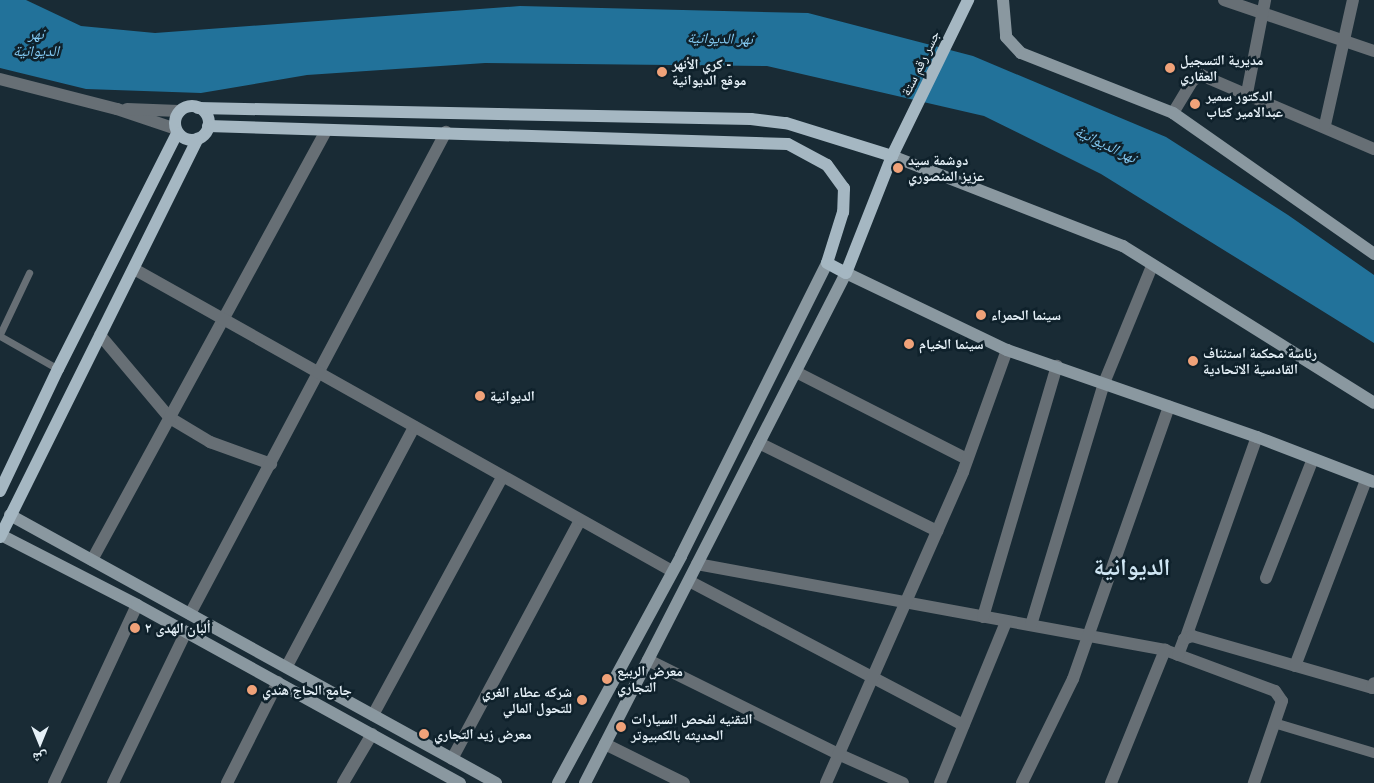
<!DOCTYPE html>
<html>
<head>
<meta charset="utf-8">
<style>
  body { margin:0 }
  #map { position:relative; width:1374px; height:783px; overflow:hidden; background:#192b35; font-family:"PT Sans","Noto Naskh Arabic",sans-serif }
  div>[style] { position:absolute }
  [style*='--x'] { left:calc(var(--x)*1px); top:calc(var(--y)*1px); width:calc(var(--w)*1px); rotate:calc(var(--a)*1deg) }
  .water>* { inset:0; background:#22729a }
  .service>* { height:7px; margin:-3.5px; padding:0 3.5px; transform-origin:3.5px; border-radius:3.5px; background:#676f75 }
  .pedestrian>* { height:10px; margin:-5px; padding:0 5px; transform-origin:5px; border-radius:5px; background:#676f75 }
  .minor>* { height:12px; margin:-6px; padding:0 6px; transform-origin:6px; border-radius:6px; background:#676f75 }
  .tertiary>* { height:12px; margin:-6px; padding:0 6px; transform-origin:6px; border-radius:6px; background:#676f75 }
  .secondary>* { height:12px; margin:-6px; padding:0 6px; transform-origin:6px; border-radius:6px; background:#8a98a0 }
  .primary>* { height:12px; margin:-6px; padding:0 6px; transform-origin:6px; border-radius:6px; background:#a5b7c2 }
  .primary>.ring { margin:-6px; padding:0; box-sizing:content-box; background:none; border:12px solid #a5b7c2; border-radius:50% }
  .dots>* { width:14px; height:14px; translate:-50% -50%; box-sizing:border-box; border:2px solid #0f212b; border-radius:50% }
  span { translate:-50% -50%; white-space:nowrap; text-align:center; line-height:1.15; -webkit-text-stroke:5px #0f212b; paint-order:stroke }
  .poi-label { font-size:14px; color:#e5f0f7; font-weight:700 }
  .left { translate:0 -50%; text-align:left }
  .right { translate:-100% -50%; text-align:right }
  .street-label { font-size:14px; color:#e5f0f7 }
  .water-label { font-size:15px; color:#84caf3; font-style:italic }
  .town-label { font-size:24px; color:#cfe5f3; font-weight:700 }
  .north { position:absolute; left:15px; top:718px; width:50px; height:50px; -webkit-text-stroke:4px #0f212b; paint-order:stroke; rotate:180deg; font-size:14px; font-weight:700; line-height:20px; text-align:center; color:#e5f0f7 }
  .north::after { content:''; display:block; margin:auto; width:18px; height:22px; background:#e5f0f7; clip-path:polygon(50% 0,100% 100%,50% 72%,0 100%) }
</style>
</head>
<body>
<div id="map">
  <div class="water">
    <i style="clip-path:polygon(0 0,26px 0,81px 26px,155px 33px,520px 6px,808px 13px,973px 56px,1166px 137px,1288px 215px,1374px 275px,1374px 343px,1101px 174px,984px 116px,767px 66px,485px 63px,307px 75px,201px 93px,86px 89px,0 68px)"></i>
  </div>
  <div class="service">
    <i style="--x:0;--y:334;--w:68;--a:-64.6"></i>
    <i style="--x:0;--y:336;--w:67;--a:29.6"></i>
  </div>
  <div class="pedestrian">
    <i style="--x:1274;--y:723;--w:104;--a:16.7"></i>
  </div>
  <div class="minor">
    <i style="--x:1224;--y:0;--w:158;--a:18.8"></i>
    <i style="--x:1247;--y:93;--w:95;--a:-79"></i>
    <i style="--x:1173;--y:113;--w:37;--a:-59"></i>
    <i style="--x:1192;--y:81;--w:11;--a:-34"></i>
    <i style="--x:1201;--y:75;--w:188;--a:23.2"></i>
    <i style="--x:1325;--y:125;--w:128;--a:-77.4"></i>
    <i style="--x:100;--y:335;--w:109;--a:49.9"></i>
    <i style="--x:170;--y:418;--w:47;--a:31"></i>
    <i style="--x:210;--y:442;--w:65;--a:19.8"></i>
    <i style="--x:796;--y:372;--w:192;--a:27"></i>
    <i style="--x:759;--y:443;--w:199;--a:26.3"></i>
    <i style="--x:92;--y:560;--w:489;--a:-61.4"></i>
    <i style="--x:697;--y:564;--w:476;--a:10.4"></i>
    <i style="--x:1165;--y:650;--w:117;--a:20.4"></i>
    <i style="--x:1275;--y:691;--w:12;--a:55"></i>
    <i style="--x:1282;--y:701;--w:87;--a:108.9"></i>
    <i style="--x:1266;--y:578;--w:126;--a:-68.5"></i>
    <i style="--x:689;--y:581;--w:310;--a:27.7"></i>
    <i style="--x:190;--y:614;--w:546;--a:-62.03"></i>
    <i style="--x:983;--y:617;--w:262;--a:-73.6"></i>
    <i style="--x:1031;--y:625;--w:253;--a:-73.2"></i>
    <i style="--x:1104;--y:383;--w:126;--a:-67.7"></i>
    <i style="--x:1186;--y:637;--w:212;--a:-70.5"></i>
    <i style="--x:1178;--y:655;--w:17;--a:-69"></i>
    <i style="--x:1184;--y:639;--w:9;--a:-21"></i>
    <i style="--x:1192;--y:636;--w:187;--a:16.1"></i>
    <i style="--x:1372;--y:688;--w:5;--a:-68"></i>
    <i style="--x:648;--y:660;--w:212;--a:26.3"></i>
    <i style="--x:838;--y:754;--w:71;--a:24"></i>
    <i style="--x:287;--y:666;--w:271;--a:-62"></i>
    <i style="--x:1295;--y:666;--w:199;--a:-69.1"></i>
    <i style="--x:373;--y:715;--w:271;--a:-61.5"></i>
    <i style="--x:605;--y:744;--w:88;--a:26.3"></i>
    <i style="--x:452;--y:759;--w:271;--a:-61.8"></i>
    <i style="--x:54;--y:783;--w:196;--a:-65"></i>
    <i style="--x:113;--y:783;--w:168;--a:-64.2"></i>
    <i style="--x:227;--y:783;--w:113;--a:-63.2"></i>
    <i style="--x:343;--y:783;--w:57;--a:-59.4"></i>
    <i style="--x:826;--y:783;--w:340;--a:-66.2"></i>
    <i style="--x:963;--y:472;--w:130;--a:-70.2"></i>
    <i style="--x:940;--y:783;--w:174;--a:-67.7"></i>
    <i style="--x:1022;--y:783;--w:116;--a:-63.9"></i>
    <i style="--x:1073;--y:679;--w:289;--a:-70.6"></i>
    <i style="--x:1111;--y:783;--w:144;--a:-67.9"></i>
  </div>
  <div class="tertiary">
    <i style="--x:0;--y:79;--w:121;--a:14.4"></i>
    <i style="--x:117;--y:109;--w:62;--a:18.7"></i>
    <i style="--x:127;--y:109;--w:52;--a:2.2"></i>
    <i style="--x:134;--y:269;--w:617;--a:29.31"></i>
  </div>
  <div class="secondary">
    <i style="--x:1003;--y:0;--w:37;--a:85"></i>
    <i style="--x:1006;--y:37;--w:22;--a:47"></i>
    <i style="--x:1021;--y:53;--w:163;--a:21.5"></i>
    <i style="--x:1173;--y:113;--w:246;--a:35"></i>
    <i style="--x:892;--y:156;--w:248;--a:21.3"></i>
    <i style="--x:1123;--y:246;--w:296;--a:32"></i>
    <i style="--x:10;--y:515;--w:555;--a:28.87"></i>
    <i style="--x:1;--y:535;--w:153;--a:27.2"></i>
    <i style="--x:137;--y:605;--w:369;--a:28.9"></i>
    <i style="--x:558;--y:783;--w:258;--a:-61.5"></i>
    <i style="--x:681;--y:556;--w:327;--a:-63.5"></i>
    <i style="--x:585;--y:783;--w:573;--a:-62.9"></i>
    <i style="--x:846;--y:273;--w:178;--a:25.6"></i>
    <i style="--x:1007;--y:350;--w:265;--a:19.2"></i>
    <i style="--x:1257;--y:437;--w:125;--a:21"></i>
  </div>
  <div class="primary">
    <i class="ring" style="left:175px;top:106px;width:22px;height:22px"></i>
    <i style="--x:198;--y:108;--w:553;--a:1.14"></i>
    <i style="--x:751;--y:119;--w:35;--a:7"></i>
    <i style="--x:786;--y:123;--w:111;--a:17.3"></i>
    <i style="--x:208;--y:126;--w:580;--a:1.78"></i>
    <i style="--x:788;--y:144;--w:44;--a:28.3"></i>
    <i style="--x:827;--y:165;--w:29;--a:54"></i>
    <i style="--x:844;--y:188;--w:24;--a:92"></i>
    <i style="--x:843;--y:212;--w:53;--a:107.4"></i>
    <i style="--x:827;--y:263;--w:21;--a:28"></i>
    <i style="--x:846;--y:273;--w:126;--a:-68.5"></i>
    <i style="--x:892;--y:156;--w:174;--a:-64"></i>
    <i style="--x:0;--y:491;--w:135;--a:-64.6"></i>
    <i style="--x:58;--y:369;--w:264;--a:-63.2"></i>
    <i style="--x:0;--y:537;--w:445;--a:-63.6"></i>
  </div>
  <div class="dots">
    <i style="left:1170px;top:68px;background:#f0a279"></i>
    <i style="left:662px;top:72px;background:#f0a279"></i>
    <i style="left:1195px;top:104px;background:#f0a279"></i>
    <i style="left:898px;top:168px;background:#f0a279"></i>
    <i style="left:981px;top:315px;background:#f0a279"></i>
    <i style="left:909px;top:344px;background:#f0a279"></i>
    <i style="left:1193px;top:361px;background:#f0a279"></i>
    <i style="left:480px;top:396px;background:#f0a279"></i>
    <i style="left:135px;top:628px;background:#f0a279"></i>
    <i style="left:607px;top:679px;background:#f0a279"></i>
    <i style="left:252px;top:690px;background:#f0a279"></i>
    <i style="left:582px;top:700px;background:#f0a279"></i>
    <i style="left:621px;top:727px;background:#f0a279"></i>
    <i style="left:424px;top:734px;background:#f0a279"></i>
  </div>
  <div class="poi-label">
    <span class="left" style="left:1180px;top:68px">مديرية التسجيل<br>العقاري</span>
    <span class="left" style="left:672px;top:72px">كري الأنهر -<br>موقع الديوانية</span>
    <span class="left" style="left:1206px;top:104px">الدكتور سمير<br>عبدالامير كتاب</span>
    <span class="left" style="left:908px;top:168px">دوشمة سيد<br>عزيز المنصوري</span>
    <span class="left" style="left:991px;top:315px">سينما الحمراء</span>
    <span class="left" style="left:919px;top:344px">سينما الخيام</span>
    <span class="left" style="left:1203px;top:361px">رئاسة محكمة استئناف<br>القادسية الاتحادية</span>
    <span class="left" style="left:490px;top:396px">الديوانية</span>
    <span class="left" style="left:145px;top:628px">ألبان الهدى ٢</span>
    <span class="left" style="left:617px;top:679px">معرض الربيع<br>التجاري</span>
    <span class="left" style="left:262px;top:690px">جامع الحاج هندي</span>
    <span class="right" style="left:572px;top:700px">شركه عطاء الغري<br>للتحول المالي</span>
    <span class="left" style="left:631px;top:727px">التقنيه لفحص السيارات<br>الحديثه بالكمبيوتر</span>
    <span class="left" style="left:434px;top:734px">معرض زيد التجاري</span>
  </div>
  <div class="street-label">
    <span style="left:920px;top:63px;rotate:-64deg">جسر رقم ستة</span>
  </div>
  <div class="water-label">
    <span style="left:36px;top:42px">نهر<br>الديوانية</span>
    <span style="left:720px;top:38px;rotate:1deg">نهر الديوانية</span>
    <span style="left:1106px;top:144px;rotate:26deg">نهر الديوانية</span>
  </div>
  <div class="town-label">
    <span style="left:1132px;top:567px">الديوانية</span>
  </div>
  <div class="north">ش</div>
</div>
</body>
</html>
